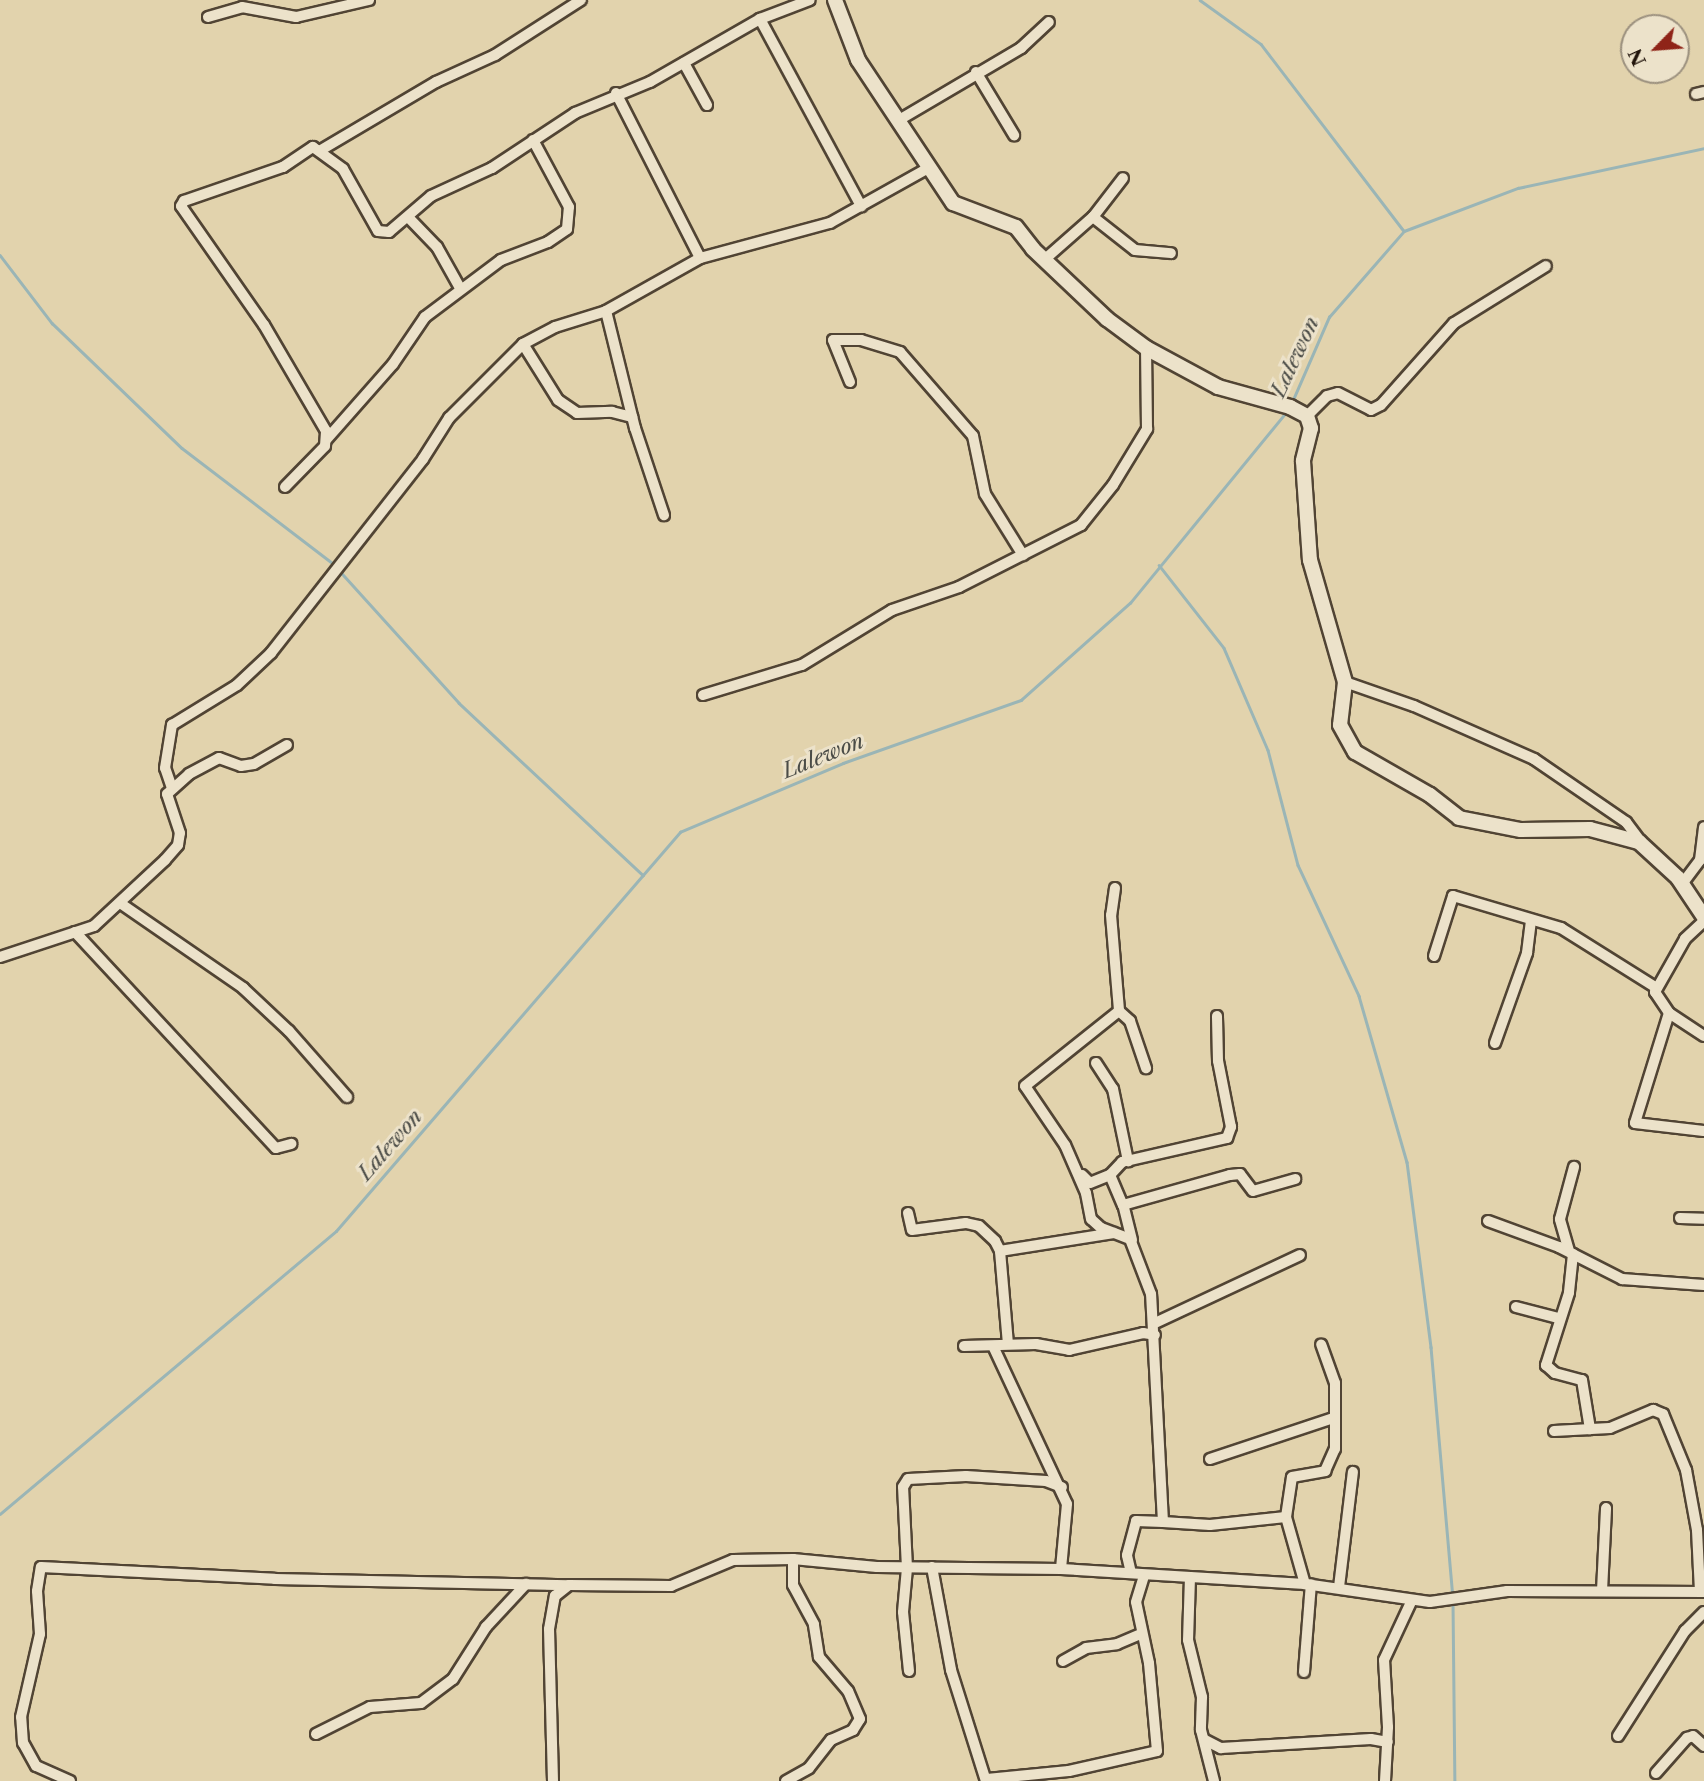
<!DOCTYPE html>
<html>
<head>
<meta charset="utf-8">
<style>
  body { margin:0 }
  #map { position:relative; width:1704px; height:1781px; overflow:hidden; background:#e2d3ad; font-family:"Libre Caslon Text",serif }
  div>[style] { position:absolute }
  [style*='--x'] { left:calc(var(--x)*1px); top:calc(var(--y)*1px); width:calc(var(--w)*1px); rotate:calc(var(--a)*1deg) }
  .stream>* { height:2.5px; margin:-1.25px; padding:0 1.25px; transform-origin:1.25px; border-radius:1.25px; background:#9ab5b6 }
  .roads { filter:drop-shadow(2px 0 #514434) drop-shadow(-2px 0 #514434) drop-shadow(0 2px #514434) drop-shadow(0 -2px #514434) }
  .street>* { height:10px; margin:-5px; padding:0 5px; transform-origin:5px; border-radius:5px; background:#ece2ca }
  .secondary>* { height:14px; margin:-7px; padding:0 7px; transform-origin:7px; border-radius:7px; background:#ece2ca }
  span { translate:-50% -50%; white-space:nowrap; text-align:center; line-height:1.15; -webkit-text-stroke:6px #ece2ca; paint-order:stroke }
  .water-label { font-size:21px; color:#4b4c47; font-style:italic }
  .north { position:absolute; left:1620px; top:14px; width:70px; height:70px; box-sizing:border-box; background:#ece2ca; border:2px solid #9b907e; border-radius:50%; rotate:245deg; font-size:19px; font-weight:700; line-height:28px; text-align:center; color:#21140b }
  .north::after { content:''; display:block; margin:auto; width:24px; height:32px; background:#8f2418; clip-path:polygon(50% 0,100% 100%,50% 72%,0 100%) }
</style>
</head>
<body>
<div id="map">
  <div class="stream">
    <i style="--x:1200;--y:0;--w:75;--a:35.8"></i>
    <i style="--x:1261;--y:44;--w:235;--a:52.6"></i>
    <i style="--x:0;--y:255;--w:86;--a:52.6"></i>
    <i style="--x:52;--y:323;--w:180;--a:43.9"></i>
    <i style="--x:182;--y:448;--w:193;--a:37.4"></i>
    <i style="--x:1292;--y:402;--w:93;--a:-66.5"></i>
    <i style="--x:1329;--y:317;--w:114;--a:-48.9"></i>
    <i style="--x:1404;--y:231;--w:122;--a:-20.7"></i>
    <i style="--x:1518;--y:188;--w:190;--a:-12.1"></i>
    <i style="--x:1159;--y:565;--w:105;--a:51.9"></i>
    <i style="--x:1224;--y:648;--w:111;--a:66.7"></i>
    <i style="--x:1268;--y:750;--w:119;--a:75.4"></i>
    <i style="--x:1298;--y:865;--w:145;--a:65"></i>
    <i style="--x:1359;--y:996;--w:173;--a:73.9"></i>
    <i style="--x:1407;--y:1162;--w:187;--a:82.6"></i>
    <i style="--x:1431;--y:1347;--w:250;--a:85"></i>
    <i style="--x:339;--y:570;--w:179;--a:47.9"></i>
    <i style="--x:459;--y:703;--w:252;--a:43.1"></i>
    <i style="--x:0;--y:1514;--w:439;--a:-40.1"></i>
    <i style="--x:336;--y:1231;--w:527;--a:-49.23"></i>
    <i style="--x:680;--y:832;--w:177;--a:-22.9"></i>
    <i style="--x:843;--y:763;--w:189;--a:-19.5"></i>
    <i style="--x:1021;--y:700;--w:146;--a:-41.7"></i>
    <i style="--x:1130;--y:603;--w:248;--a:-50.7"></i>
    <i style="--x:1453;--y:1602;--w:179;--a:89.4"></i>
  </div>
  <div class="roads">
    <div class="street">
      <i style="--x:208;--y:17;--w:35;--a:-16"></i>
      <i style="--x:242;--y:7;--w:55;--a:10.5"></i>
      <i style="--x:296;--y:17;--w:75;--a:-13.1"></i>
      <i style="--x:760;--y:19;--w:213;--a:61.6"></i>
      <i style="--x:684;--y:63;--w:48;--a:61.3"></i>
      <i style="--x:976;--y:72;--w:74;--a:58.9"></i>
      <i style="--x:616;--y:93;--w:185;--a:63"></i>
      <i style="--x:1696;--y:94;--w:8;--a:-14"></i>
      <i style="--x:899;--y:120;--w:142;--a:-30.5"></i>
      <i style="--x:1021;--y:48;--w:38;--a:-43"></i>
      <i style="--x:321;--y:150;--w:134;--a:-30.6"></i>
      <i style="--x:436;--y:82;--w:65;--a:-24.6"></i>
      <i style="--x:495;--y:55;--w:102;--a:-32.6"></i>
      <i style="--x:408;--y:217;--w:42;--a:46"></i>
      <i style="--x:437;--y:247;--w:47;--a:60.7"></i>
      <i style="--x:1093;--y:217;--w:53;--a:38.2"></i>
      <i style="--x:1135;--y:250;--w:36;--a:5"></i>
      <i style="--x:1044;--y:260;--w:65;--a:-41.3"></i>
      <i style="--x:1093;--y:217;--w:49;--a:-52.4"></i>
      <i style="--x:606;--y:311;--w:121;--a:76.1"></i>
      <i style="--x:635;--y:428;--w:92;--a:71.6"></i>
      <i style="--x:523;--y:344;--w:66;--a:58"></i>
      <i style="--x:558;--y:400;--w:23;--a:34"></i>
      <i style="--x:577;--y:413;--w:35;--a:-2"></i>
      <i style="--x:612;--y:412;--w:21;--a:14"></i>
      <i style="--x:850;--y:382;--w:45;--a:-112"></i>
      <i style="--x:833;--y:340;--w:28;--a:0"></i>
      <i style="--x:861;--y:340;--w:41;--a:17.1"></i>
      <i style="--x:900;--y:352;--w:111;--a:49"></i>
      <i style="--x:973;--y:436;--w:59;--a:78.3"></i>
      <i style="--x:985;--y:494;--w:72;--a:58.1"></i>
      <i style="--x:1307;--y:416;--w:28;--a:-45"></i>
      <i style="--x:1327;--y:396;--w:11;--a:-15"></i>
      <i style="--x:1338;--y:393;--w:37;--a:27"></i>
      <i style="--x:1371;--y:410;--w:11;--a:-27"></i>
      <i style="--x:1381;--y:405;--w:110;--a:-48.3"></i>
      <i style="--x:1454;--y:323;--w:108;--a:-31.8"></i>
      <i style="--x:326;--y:440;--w:101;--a:-48.6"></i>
      <i style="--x:393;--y:364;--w:57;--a:-55.8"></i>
      <i style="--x:425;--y:317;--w:95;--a:-36.9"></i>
      <i style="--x:501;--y:260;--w:50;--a:-21"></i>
      <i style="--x:548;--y:242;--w:23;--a:-34"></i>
      <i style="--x:567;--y:229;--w:22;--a:-85"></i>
      <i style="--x:569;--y:207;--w:76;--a:-118.2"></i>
      <i style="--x:285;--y:487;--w:57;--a:-45.7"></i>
      <i style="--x:325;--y:446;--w:15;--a:-86"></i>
      <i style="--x:326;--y:431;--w:123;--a:-120.3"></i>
      <i style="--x:264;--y:325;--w:145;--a:-124.9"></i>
      <i style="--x:181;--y:206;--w:6;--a:-59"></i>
      <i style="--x:184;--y:201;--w:105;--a:-19"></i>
      <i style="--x:283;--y:167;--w:36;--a:-34"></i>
      <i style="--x:313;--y:147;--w:37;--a:36"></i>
      <i style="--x:343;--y:169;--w:71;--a:60.6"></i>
      <i style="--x:378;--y:231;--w:11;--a:5"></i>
      <i style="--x:389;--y:232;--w:55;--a:-40.6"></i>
      <i style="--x:431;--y:196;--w:67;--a:-24.7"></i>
      <i style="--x:492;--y:168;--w:100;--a:-33.5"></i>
      <i style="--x:575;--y:113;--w:81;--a:-22.5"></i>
      <i style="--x:650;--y:82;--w:127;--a:-29.8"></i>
      <i style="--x:760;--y:19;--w:53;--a:-20.8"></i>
      <i style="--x:1345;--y:682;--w:73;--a:19.2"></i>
      <i style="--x:1414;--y:706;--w:131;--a:23.8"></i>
      <i style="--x:1534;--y:759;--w:112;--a:34.4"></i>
      <i style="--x:1626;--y:822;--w:26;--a:53"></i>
      <i style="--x:703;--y:695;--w:103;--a:-16.9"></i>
      <i style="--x:802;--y:665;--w:105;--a:-31.4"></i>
      <i style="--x:892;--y:610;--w:71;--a:-18.9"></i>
      <i style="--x:959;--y:587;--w:137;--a:-26.9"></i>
      <i style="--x:1081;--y:525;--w:51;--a:-51.3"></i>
      <i style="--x:1113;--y:485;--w:66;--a:-58.7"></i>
      <i style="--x:1147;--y:429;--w:81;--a:-90.7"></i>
      <i style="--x:172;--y:788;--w:21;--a:-109"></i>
      <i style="--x:165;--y:768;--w:44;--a:-80.8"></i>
      <i style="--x:172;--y:725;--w:76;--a:-31.6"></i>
      <i style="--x:237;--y:685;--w:47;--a:-43.3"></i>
      <i style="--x:271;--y:653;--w:246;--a:-51.9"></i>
      <i style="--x:423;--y:459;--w:49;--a:-57.6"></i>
      <i style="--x:449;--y:418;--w:105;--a:-45"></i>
      <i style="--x:523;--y:344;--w:36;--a:-28"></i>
      <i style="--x:555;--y:327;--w:53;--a:-17.4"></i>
      <i style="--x:606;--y:311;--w:108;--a:-29.4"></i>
      <i style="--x:700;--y:258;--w:135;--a:-15.1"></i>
      <i style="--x:830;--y:223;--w:115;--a:-29.2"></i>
      <i style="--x:1682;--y:884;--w:30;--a:-53"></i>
      <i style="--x:1700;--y:860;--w:33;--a:-83"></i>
      <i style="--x:1115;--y:888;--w:27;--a:98"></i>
      <i style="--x:1111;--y:915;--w:96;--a:85.2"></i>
      <i style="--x:120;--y:903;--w:150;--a:34.6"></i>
      <i style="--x:243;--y:988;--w:63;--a:43.1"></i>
      <i style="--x:289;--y:1031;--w:88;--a:48.7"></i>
      <i style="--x:1704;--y:921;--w:26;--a:137"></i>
      <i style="--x:1685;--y:939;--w:61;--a:119.5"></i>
      <i style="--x:1655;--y:992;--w:25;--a:56"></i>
      <i style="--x:1669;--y:1013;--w:42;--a:33.3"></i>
      <i style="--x:75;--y:932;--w:295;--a:47.1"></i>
      <i style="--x:276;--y:1148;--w:16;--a:-15"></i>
      <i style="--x:1434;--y:956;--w:63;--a:-72.4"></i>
      <i style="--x:1453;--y:896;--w:113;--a:16.5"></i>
      <i style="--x:1561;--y:928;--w:111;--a:32.1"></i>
      <i style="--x:0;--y:957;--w:99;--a:-18.3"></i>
      <i style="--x:94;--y:926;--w:97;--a:-42.9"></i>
      <i style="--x:165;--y:860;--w:20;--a:-49"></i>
      <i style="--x:178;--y:845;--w:12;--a:-81"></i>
      <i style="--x:180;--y:833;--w:41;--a:-108.4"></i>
      <i style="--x:167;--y:794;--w:30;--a:-42"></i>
      <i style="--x:189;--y:774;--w:34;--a:-28"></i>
      <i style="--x:219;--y:758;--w:23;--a:20"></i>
      <i style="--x:241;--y:766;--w:13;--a:-9"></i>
      <i style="--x:254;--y:764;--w:38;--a:-30"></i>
      <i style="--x:1669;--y:1013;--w:115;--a:107.2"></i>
      <i style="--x:1635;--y:1123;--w:69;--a:6.6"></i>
      <i style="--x:1495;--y:1043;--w:96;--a:-70.4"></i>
      <i style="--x:1527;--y:953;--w:33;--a:-83"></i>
      <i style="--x:1096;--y:1063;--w:31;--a:57"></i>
      <i style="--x:1113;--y:1089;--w:74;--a:78.2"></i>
      <i style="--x:1082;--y:1175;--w:11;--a:45"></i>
      <i style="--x:1090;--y:1183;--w:22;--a:-22"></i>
      <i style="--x:1110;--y:1175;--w:18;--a:-47"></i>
      <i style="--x:1122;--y:1162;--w:108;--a:-12.9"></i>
      <i style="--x:1227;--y:1138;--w:12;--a:-70"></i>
      <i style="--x:1231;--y:1127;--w:67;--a:-101.1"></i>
      <i style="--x:1218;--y:1061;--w:45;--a:-91.3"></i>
      <i style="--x:1110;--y:1175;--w:33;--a:67"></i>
      <i style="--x:908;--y:1213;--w:17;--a:77"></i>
      <i style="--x:912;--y:1230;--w:54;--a:-7.4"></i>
      <i style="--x:966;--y:1223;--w:13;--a:13"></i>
      <i style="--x:979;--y:1226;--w:22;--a:43"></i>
      <i style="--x:995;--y:1241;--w:11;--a:63"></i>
      <i style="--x:1000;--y:1251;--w:93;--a:85.1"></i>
      <i style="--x:1680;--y:1218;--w:24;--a:2"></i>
      <i style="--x:1488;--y:1221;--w:76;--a:20.1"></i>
      <i style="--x:1559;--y:1247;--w:71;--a:26.9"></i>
      <i style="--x:1622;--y:1279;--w:82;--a:4.2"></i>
      <i style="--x:1132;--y:1240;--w:36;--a:-104"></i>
      <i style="--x:1123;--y:1205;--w:111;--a:-15.7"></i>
      <i style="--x:1230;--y:1175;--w:10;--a:-6"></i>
      <i style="--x:1240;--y:1174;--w:21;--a:53"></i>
      <i style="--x:1253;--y:1191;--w:44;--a:-15.9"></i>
      <i style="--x:1000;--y:1251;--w:115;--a:-9"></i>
      <i style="--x:1569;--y:1251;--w:33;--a:-106"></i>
      <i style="--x:1560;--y:1219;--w:54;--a:-74.9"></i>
      <i style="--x:1573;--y:1254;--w:39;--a:96"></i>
      <i style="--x:1569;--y:1293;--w:76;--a:107.7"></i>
      <i style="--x:1546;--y:1365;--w:12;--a:42"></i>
      <i style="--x:1555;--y:1373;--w:28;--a:15"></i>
      <i style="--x:1582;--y:1380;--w:50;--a:80.7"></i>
      <i style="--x:1516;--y:1307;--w:43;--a:14.7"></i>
      <i style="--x:1155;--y:1323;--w:160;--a:-25.1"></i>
      <i style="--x:964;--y:1346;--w:72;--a:-1.6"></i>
      <i style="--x:1036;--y:1344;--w:34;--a:10"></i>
      <i style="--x:1069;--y:1350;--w:76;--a:-12.9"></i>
      <i style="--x:1143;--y:1333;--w:12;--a:9"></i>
      <i style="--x:993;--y:1346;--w:174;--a:64.9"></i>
      <i style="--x:1067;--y:1504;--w:65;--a:95.3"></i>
      <i style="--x:1554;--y:1431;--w:56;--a:-3.1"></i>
      <i style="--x:1610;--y:1428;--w:47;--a:-22.7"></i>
      <i style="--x:1653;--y:1410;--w:11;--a:22"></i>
      <i style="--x:1663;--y:1414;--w:61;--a:67.7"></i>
      <i style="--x:1686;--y:1470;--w:61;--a:79.6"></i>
      <i style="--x:1697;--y:1530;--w:62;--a:87.2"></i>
      <i style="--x:1210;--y:1459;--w:130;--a:-18.4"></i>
      <i style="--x:1286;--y:1517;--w:40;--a:-81.5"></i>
      <i style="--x:1292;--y:1477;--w:34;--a:-10"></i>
      <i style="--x:1325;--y:1471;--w:24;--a:-66"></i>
      <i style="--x:1335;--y:1449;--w:66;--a:-90"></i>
      <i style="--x:1335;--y:1383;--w:41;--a:-109.7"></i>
      <i style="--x:1163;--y:1522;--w:47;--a:3.7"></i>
      <i style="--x:1210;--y:1525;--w:76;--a:-6"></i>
      <i style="--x:1286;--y:1517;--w:70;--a:74.2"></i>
      <i style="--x:932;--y:1567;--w:105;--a:79.5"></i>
      <i style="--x:951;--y:1670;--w:116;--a:72.5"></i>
      <i style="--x:1131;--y:1573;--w:18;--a:-103"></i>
      <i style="--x:1127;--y:1555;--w:35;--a:-75"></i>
      <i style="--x:1136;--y:1521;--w:27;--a:2"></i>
      <i style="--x:1163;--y:1522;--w:228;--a:-93"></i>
      <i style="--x:1151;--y:1294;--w:59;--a:-110.9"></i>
      <i style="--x:1130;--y:1239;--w:31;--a:-159"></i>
      <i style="--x:1101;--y:1228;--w:13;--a:-138"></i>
      <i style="--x:1091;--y:1219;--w:26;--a:-101"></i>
      <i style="--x:1086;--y:1193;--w:52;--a:-113.6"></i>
      <i style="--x:1065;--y:1145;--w:71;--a:-124.1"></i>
      <i style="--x:1025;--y:1086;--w:120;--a:-38.6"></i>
      <i style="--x:1119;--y:1011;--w:15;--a:42"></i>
      <i style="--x:1130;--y:1021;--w:50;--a:71.2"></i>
      <i style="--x:1190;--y:1577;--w:63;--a:91.8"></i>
      <i style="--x:1188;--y:1640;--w:59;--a:76.2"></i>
      <i style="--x:1202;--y:1697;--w:33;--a:92"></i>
      <i style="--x:1201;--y:1730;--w:53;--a:75.7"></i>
      <i style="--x:1339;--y:1587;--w:116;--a:-83.1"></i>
      <i style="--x:1602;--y:1591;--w:83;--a:-87.2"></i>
      <i style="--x:1063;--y:1661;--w:26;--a:-29"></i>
      <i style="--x:1086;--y:1648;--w:31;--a:-7"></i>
      <i style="--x:1117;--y:1644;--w:25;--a:-23"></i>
      <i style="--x:909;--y:1671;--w:59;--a:-95.8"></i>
      <i style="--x:903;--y:1612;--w:44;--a:-84.8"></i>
      <i style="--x:907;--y:1568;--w:81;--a:-92.8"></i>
      <i style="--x:903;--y:1487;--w:9;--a:-58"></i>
      <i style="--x:908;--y:1479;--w:58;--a:-3"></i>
      <i style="--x:966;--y:1476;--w:80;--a:3.6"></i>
      <i style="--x:1046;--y:1481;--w:17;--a:21"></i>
      <i style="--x:1304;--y:1672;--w:88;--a:-85.5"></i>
      <i style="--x:316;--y:1734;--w:60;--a:-26.6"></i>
      <i style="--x:370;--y:1707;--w:51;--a:-4.5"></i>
      <i style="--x:421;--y:1703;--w:40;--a:-37"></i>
      <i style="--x:453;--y:1679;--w:62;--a:-57.6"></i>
      <i style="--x:486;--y:1627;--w:59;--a:-47.1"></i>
      <i style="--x:1618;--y:1736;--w:125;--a:-57.5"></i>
      <i style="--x:1685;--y:1631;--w:27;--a:-45"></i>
      <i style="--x:1205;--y:1740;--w:18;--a:27"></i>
      <i style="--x:1221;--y:1748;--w:150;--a:-3.4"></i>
      <i style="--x:1371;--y:1739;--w:17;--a:10"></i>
      <i style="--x:1656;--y:1773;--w:47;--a:-48.5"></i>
      <i style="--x:1687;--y:1738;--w:6;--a:-18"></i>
      <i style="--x:1693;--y:1736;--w:15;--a:42"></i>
      <i style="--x:987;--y:1779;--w:82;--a:-5.6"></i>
      <i style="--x:1069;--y:1771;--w:90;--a:-12.8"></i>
      <i style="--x:1157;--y:1751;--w:88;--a:-95.2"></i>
      <i style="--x:1149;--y:1663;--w:62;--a:-102"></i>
      <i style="--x:1136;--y:1602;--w:28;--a:-73"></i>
      <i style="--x:70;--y:1781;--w:37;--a:-156"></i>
      <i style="--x:36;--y:1766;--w:26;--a:-119"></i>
      <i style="--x:23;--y:1743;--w:26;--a:-94"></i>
      <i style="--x:21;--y:1717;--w:85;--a:-77.1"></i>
      <i style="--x:40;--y:1634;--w:43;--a:-94"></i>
      <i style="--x:37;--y:1591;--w:24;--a:-81"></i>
      <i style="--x:41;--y:1567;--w:234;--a:2.9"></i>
      <i style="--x:275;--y:1579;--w:293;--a:1.2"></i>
      <i style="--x:553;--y:1781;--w:152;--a:-91.5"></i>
      <i style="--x:549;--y:1629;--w:34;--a:-80"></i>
      <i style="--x:555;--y:1596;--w:18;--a:-38"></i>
      <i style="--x:569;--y:1585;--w:102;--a:0.6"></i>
      <i style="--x:671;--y:1586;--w:67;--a:-22.8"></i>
      <i style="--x:733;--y:1560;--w:60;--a:-1"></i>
      <i style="--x:793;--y:1559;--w:84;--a:5.4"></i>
      <i style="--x:877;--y:1567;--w:184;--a:0.6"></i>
      <i style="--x:1061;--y:1569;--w:244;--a:3.5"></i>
      <i style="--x:1305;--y:1584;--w:126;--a:8.2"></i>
      <i style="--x:1430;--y:1602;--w:78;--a:-8.1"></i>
      <i style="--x:1507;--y:1591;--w:197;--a:0.3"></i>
      <i style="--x:786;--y:1781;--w:26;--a:-29"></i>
      <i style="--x:809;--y:1768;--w:36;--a:-52"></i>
      <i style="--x:831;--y:1740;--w:24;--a:-24"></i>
      <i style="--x:853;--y:1730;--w:13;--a:-58"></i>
      <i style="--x:860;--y:1719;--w:30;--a:-113"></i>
      <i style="--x:848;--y:1691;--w:45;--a:-130.5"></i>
      <i style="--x:819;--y:1657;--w:33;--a:-99"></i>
      <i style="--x:814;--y:1624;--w:44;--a:-118.3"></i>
      <i style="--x:793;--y:1585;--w:26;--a:-90"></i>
      <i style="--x:1385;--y:1781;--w:54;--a:-86.8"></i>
      <i style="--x:1388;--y:1727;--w:67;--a:-93.4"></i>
      <i style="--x:1384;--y:1660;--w:64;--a:-65"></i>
    </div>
    <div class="secondary">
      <i style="--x:835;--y:0;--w:64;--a:69"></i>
      <i style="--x:858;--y:60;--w:172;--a:56.4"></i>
      <i style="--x:953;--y:203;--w:67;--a:20.9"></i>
      <i style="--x:1016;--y:227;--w:28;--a:52"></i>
      <i style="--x:1033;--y:249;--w:102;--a:43.4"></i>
      <i style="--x:1107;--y:319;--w:49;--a:36.6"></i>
      <i style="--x:1146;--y:348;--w:82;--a:28.4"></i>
      <i style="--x:1218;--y:387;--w:75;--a:15.5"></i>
      <i style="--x:1290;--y:407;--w:19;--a:28"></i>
      <i style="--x:1307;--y:416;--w:13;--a:72"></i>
      <i style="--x:1311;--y:428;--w:34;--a:104"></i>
      <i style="--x:1303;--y:461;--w:99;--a:86"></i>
      <i style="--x:1310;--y:560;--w:127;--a:74"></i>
      <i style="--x:1345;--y:682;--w:43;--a:96.6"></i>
      <i style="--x:1340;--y:725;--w:31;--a:61"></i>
      <i style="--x:1355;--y:752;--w:86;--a:29.8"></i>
      <i style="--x:1430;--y:795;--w:37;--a:38"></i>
      <i style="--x:1459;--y:818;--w:63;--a:11"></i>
      <i style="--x:1521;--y:830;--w:69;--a:-0.8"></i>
      <i style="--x:1590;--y:829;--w:51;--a:14.9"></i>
      <i style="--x:1639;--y:842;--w:53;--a:42.7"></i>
      <i style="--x:1678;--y:878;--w:47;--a:56.3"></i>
    </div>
  </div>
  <div class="water-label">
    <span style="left:1295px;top:357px;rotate:-65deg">Lalewon</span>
    <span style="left:823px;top:756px;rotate:-22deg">Lalewon</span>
    <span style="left:390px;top:1145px;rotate:-49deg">Lalewon</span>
  </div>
  <div class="north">N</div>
</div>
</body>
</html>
